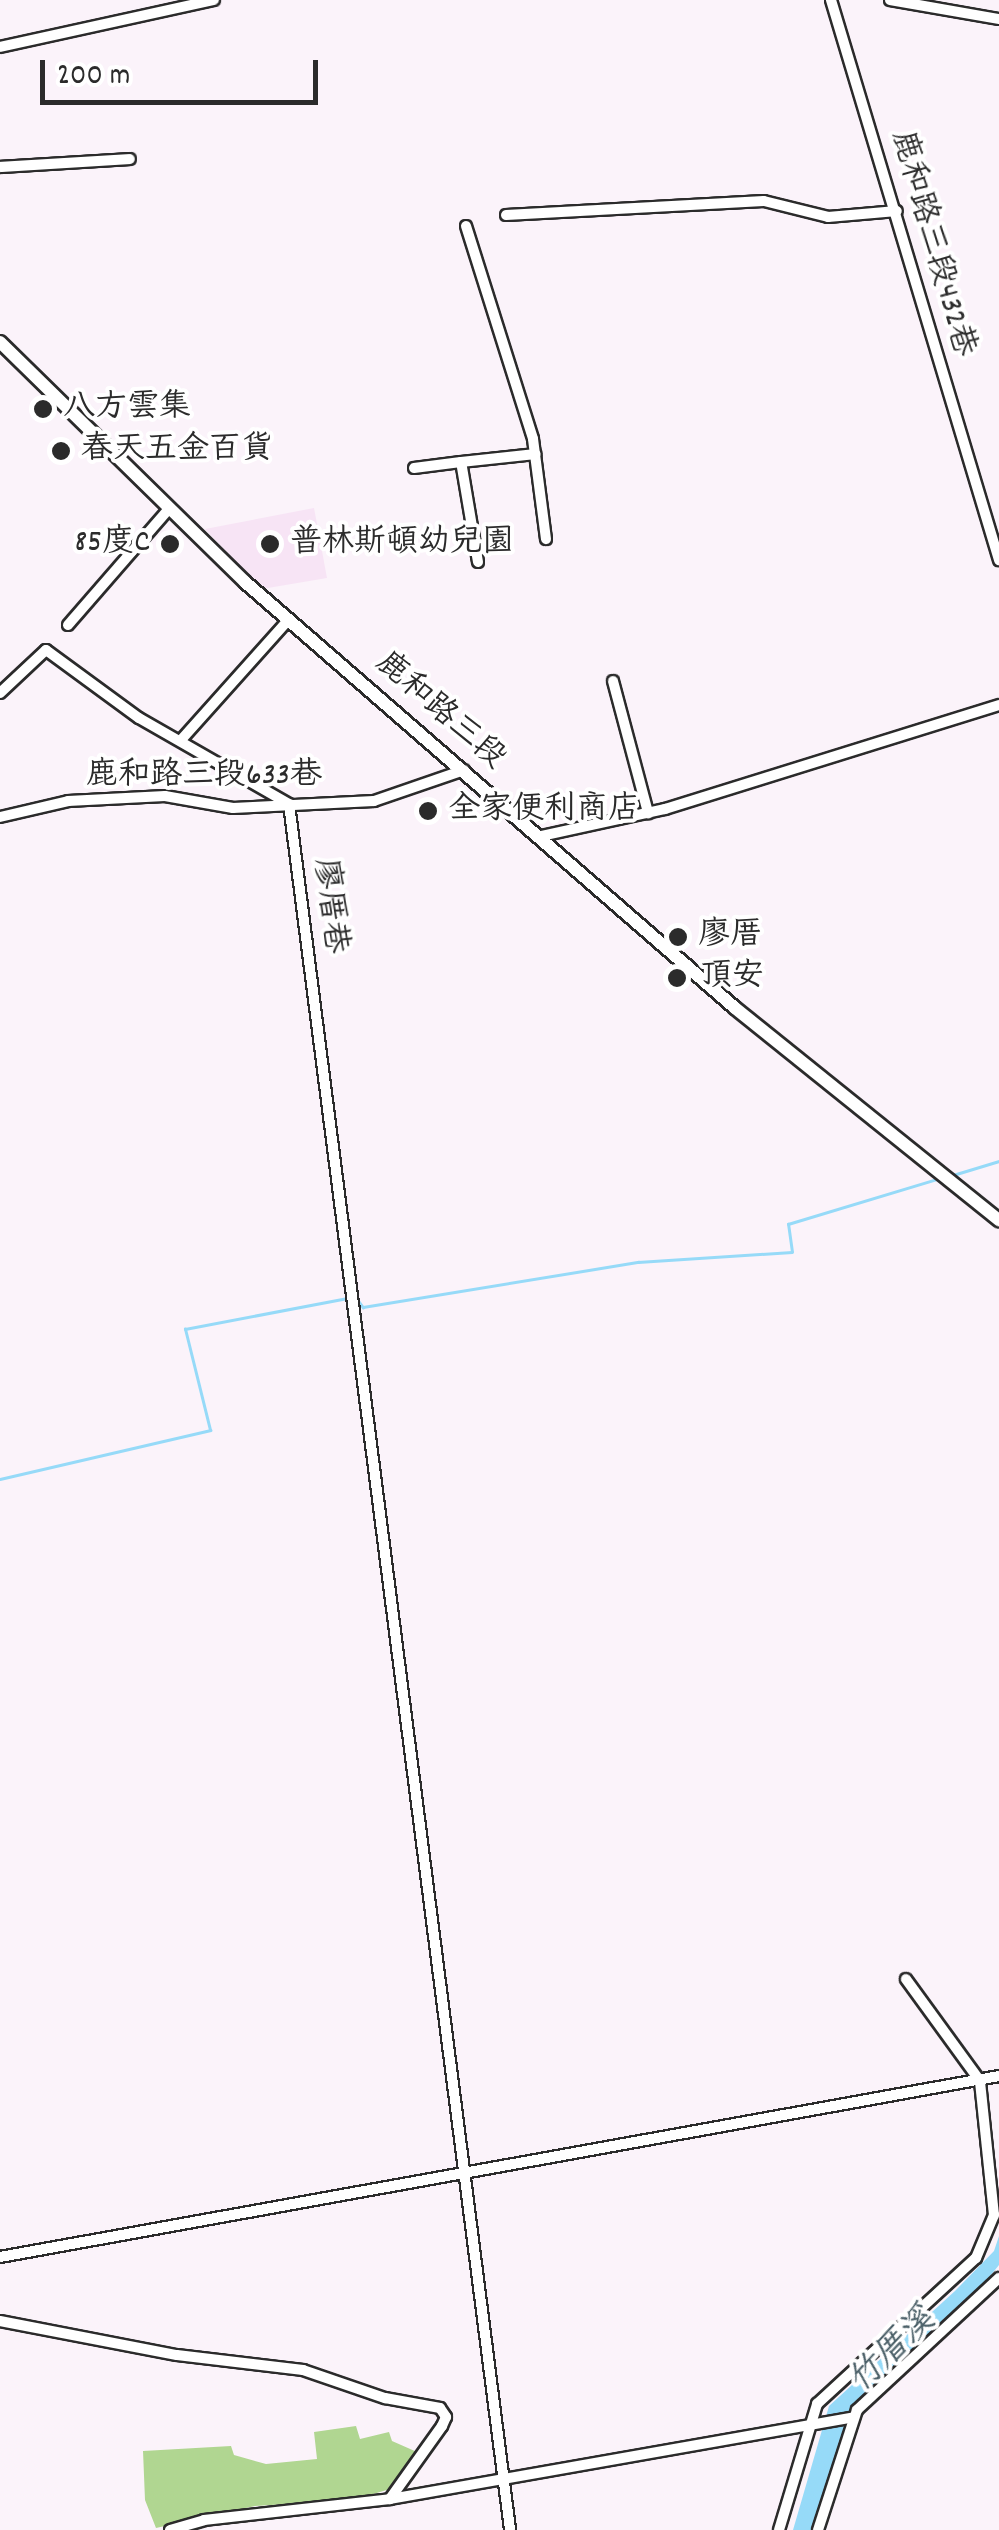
<!DOCTYPE html>
<html>
<head>
<meta charset="utf-8">
<style>
  body { margin:0 }
  #map { position:relative; width:999px; height:2530px; overflow:hidden; background:#fbf3fa; font-family:Dekko,"LXGW WenKai TC",sans-serif }
  div>[style] { position:absolute }
  [style*='--x'] { left:calc(var(--x)*1px); top:calc(var(--y)*1px); width:calc(var(--w)*1px); rotate:calc(var(--a)*1deg) }
  .built>* { inset:0; background:#f7e4f5 }
  .green>* { inset:0; background:#b0d691 }
  .water>* { inset:0; background:#96daf8 }
  .stream>* { height:2.5px; margin:-1.25px; padding:0 1.25px; transform-origin:1.25px; border-radius:1.25px; background:#96daf8 }
  .roads { filter:drop-shadow(2px 0 #2b2b2b) drop-shadow(-2px 0 #2b2b2b) drop-shadow(0 2px #2b2b2b) drop-shadow(0 -2px #2b2b2b) }
  .minor>* { height:10px; margin:-5px; padding:0 5px; transform-origin:5px; border-radius:5px; background:#fff }
  .major>* { height:12px; margin:-6px; padding:0 6px; transform-origin:6px; border-radius:6px; background:#fff }
  .dots>* { width:28px; height:28px; translate:-50% -50%; box-sizing:border-box; border:5px solid #fff; border-radius:50% }
  span { translate:-50% -50%; white-space:nowrap; text-align:center; line-height:1.15; -webkit-text-stroke:8px #fff; paint-order:stroke }
  .street-label { font-size:32px; color:#2b2b2b }
  .poi-label { font-size:32px; color:#2b2b2b }
  .left { translate:0 -50%; text-align:left }
  .right { translate:-100% -50%; text-align:right }
  .water-label { font-size:35px; color:#4b6068; font-style:italic }
  .scale { position:absolute; left:40px; top:60px; width:278px; height:45px; box-sizing:border-box; border:5px solid #2b2b2b; border-top:0; padding-left:12px; font-size:30px; line-height:35px; white-space:nowrap; color:#2b2b2b; -webkit-text-stroke:8px #fff; paint-order:stroke }
</style>
</head>
<body>
<div id="map">
  <div class="built">
    <i style="clip-path:polygon(314px 508px,327px 578px,262px 589px,205px 529px)"></i>
  </div>
  <div class="green">
    <i style="clip-path:polygon(356px 2426px,360px 2439px,389px 2432px,392px 2441px,417px 2452px,390px 2489px,353px 2500px,255px 2506px,156px 2528px,145px 2500px,143px 2451px,231px 2446px,234px 2455px,266px 2464px,317px 2459px,314px 2432px)"></i>
  </div>
  <div class="water">
    <i style="clip-path:polygon(999px 2236px,999px 2265px,970px 2301px,855px 2403px,816px 2530px,793px 2530px,829px 2406px,955px 2291px,994px 2251px)"></i>
  </div>
  <div class="stream">
    <i style="--x:953;--y:1175;--w:48;--a:-16.9"></i>
    <i style="--x:355;--y:1296;--w:14;--a:54"></i>
    <i style="--x:363;--y:1307;--w:279;--a:-9.3"></i>
    <i style="--x:638;--y:1262;--w:154;--a:-3.7"></i>
    <i style="--x:792;--y:1252;--w:28;--a:-98"></i>
    <i style="--x:788;--y:1224;--w:159;--a:-16.8"></i>
    <i style="--x:0;--y:1479;--w:216;--a:-13.1"></i>
    <i style="--x:210;--y:1430;--w:104;--a:-103.9"></i>
    <i style="--x:185;--y:1329;--w:165;--a:-10.8"></i>
  </div>
  <div class="roads">
    <div class="minor">
      <i style="--x:831;--y:0;--w:585;--a:73.3"></i>
      <i style="--x:890;--y:0;--w:111;--a:9.9"></i>
      <i style="--x:0;--y:47;--w:219;--a:-12.4"></i>
      <i style="--x:0;--y:167;--w:130;--a:-3.5"></i>
      <i style="--x:506;--y:215;--w:258;--a:-3.1"></i>
      <i style="--x:764;--y:201;--w:66;--a:14"></i>
      <i style="--x:828;--y:217;--w:69;--a:-5"></i>
      <i style="--x:466;--y:226;--w:223;--a:72.5"></i>
      <i style="--x:533;--y:439;--w:101;--a:82.6"></i>
      <i style="--x:414;--y:468;--w:47;--a:-7.3"></i>
      <i style="--x:478;--y:562;--w:101;--a:-99.6"></i>
      <i style="--x:461;--y:462;--w:75;--a:-6.1"></i>
      <i style="--x:68;--y:625;--w:151;--a:-49"></i>
      <i style="--x:613;--y:681;--w:137;--a:75.1"></i>
      <i style="--x:0;--y:693;--w:63;--a:-43.1"></i>
      <i style="--x:46;--y:650;--w:115;--a:36.2"></i>
      <i style="--x:139;--y:718;--w:173;--a:29.8"></i>
      <i style="--x:289;--y:804;--w:1740;--a:82.7"></i>
      <i style="--x:181;--y:740;--w:162;--a:-48.2"></i>
      <i style="--x:0;--y:817;--w:70;--a:-13.2"></i>
      <i style="--x:68;--y:801;--w:97;--a:-3"></i>
      <i style="--x:165;--y:796;--w:69;--a:10"></i>
      <i style="--x:233;--y:808;--w:141;--a:-2.8"></i>
      <i style="--x:374;--y:801;--w:95;--a:-19"></i>
      <i style="--x:541;--y:836;--w:127;--a:-12.3"></i>
      <i style="--x:665;--y:809;--w:350;--a:-17.3"></i>
      <i style="--x:0;--y:2257;--w:1015;--a:-10.27"></i>
      <i style="--x:0;--y:2321;--w:180;--a:10.9"></i>
      <i style="--x:177;--y:2355;--w:127;--a:6.8"></i>
      <i style="--x:303;--y:2370;--w:87;--a:18.9"></i>
      <i style="--x:385;--y:2398;--w:56;--a:10.3"></i>
      <i style="--x:440;--y:2408;--w:11;--a:56"></i>
      <i style="--x:446;--y:2417;--w:10;--a:114"></i>
      <i style="--x:442;--y:2426;--w:90;--a:125.5"></i>
      <i style="--x:170;--y:2530;--w:35;--a:-16"></i>
      <i style="--x:204;--y:2520;--w:187;--a:-6.4"></i>
      <i style="--x:390;--y:2499;--w:471;--a:-10"></i>
      <i style="--x:779;--y:2530;--w:132;--a:-73.2"></i>
      <i style="--x:817;--y:2404;--w:216;--a:-42.6"></i>
      <i style="--x:976;--y:2258;--w:47;--a:-67.3"></i>
      <i style="--x:994;--y:2215;--w:135;--a:-96"></i>
      <i style="--x:980;--y:2081;--w:126;--a:-126"></i>
      <i style="--x:818;--y:2530;--w:126;--a:-72"></i>
      <i style="--x:857;--y:2410;--w:194;--a:-42.9"></i>
    </div>
    <div class="major">
      <i style="--x:0;--y:342;--w:343;--a:44.4"></i>
      <i style="--x:245;--y:582;--w:649;--a:41"></i>
      <i style="--x:735;--y:1008;--w:339;--a:38.8"></i>
    </div>
  </div>
  <div class="dots">
    <i style="left:43px;top:409px;background:#2b2b2b"></i>
    <i style="left:61px;top:451px;background:#2b2b2b"></i>
    <i style="left:170px;top:544px;background:#2b2b2b"></i>
    <i style="left:270px;top:544px;background:#2b2b2b"></i>
    <i style="left:428px;top:811px;background:#2b2b2b"></i>
    <i style="left:678px;top:937px;background:#2b2b2b"></i>
    <i style="left:677px;top:978px;background:#2b2b2b"></i>
  </div>
  <div class="street-label">
    <span style="left:931px;top:244px;rotate:74deg">鹿和路三段432巷</span>
    <span style="left:439px;top:712px;rotate:41deg">鹿和路三段</span>
    <span style="left:204px;top:777px">鹿和路三段633巷</span>
    <span style="left:328px;top:906px;rotate:83deg">廖厝巷</span>
  </div>
  <div class="poi-label">
    <span class="left" style="left:63px;top:409px">八方雲集</span>
    <span class="left" style="left:81px;top:451px">春天五金百貨</span>
    <span class="right" style="left:150px;top:544px">85度C</span>
    <span class="left" style="left:290px;top:544px">普林斯頓幼兒園</span>
    <span class="left" style="left:448px;top:811px">全家便利商店</span>
    <span class="left" style="left:698px;top:937px">廖厝</span>
    <span class="left" style="left:700px;top:978px">頂安</span>
  </div>
  <div class="water-label">
    <span style="left:893px;top:2352px;rotate:-44deg">竹厝溪</span>
  </div>
  <div class="scale">200 m</div>
</div>
</body>
</html>
